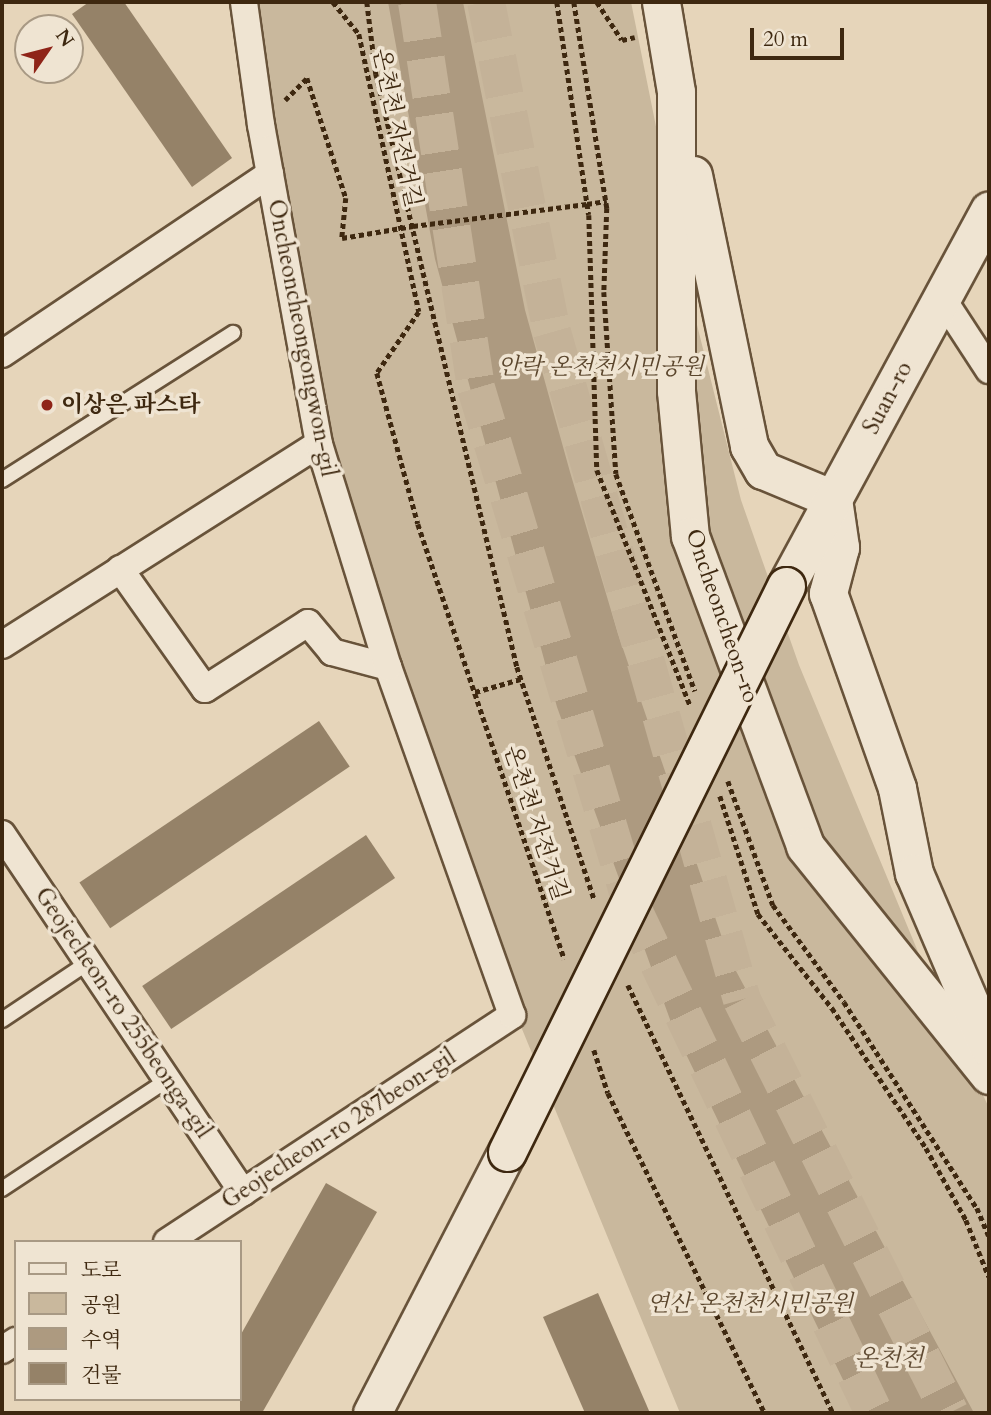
<!DOCTYPE html>
<html>
<head>
<meta charset="utf-8">
<style>
  body { margin:0 }
  #map { position:relative; width:991px; height:1415px; overflow:hidden; background:#e6d5ba; font-family:Cardo,"Noto Serif KR",serif }
  div>[style] { position:absolute }
  [style*='--x'] { left:calc(var(--x)*1px); top:calc(var(--y)*1px); width:calc(var(--w)*1px); rotate:calc(var(--a)*1deg) }
  .green>* { inset:0; background:#c9b89d }
  .water>* { inset:0; background:#ad9a80 }
  .building>* { inset:0; background:#958268; transform-origin:0 0 }
  .highway-tunnel>* { height:38px; margin-top:-19px; transform-origin:0; background:repeating-linear-gradient(90deg,#c4b298 0 38px,transparent 0 57px) }
  .path>* { height:4.5px; margin-top:-2.25px; transform-origin:0; background:repeating-linear-gradient(90deg,#3e2810 0 5px,transparent 0 8.5px) }
  .roads { filter:drop-shadow(2px 0 #68533a) drop-shadow(-2px 0 #68533a) drop-shadow(0 2px #68533a) drop-shadow(0 -2px #68533a) }
  .lane>* { height:14px; margin:-7px; padding:0 7px; transform-origin:7px; border-radius:7px; background:#efe4d2 }
  .street>* { height:26px; margin:-13px; padding:0 13px; transform-origin:13px; border-radius:13px; background:#efe4d2 }
  .secondary>* { height:37px; margin:-18.5px; padding:0 18.5px; transform-origin:18.5px; border-radius:18.5px; background:#efe4d2 }
  .path-bridge>* { height:4.5px; margin-top:-2.25px; transform-origin:0; background:repeating-linear-gradient(90deg,#3e2810 0 5px,transparent 0 8.5px) }
  .bridges { filter:drop-shadow(2px 0 #3e2810) drop-shadow(-2px 0 #3e2810) drop-shadow(0 2px #3e2810) drop-shadow(0 -2px #3e2810) }
  .secondary-bridge>* { height:37px; margin:-18.5px; padding:0 18.5px; transform-origin:18.5px; border-radius:18.5px; background:#efe4d2 }
  .dots>* { width:19px; height:19px; translate:-50% -50%; box-sizing:border-box; border:4px solid #efe4d2; border-radius:50% }
  span { translate:-50% -50%; white-space:nowrap; text-align:center; line-height:1.15; -webkit-text-stroke:7px #efe4d2; paint-order:stroke }
  .street-label { font-size:23px; color:#3e2810 }
  .park-label { font-size:23px; color:#5a452c; font-style:italic }
  .poi-label { font-size:23px; color:#3e2810; font-weight:700 }
  .left { translate:0 -50%; text-align:left }
  .water-label { font-size:24px; color:#5f4a32; font-style:italic }
  .frame { position:absolute; inset:0; border:4px solid #3e2810; pointer-events:none }
  .legend { position:absolute; left:14px; top:1240px; width:228px; height:161px; box-sizing:border-box; background:#efe4d2; border:2px solid #a89984; margin:0; padding:9px 12px; list-style:none; font-size:21px; color:#3e2810 }
  .legend li { display:flex; align-items:center; gap:14px; height:35px }
  .legend b { width:35px; border:2px solid #a89984 }
  .north { position:absolute; left:14px; top:14px; width:70px; height:70px; box-sizing:border-box; background:#efe4d2; border:2px solid #a89984; border-radius:50%; rotate:55deg; font-size:19px; font-weight:700; line-height:28px; text-align:center; color:#3e2810 }
  .north::after { content:''; display:block; margin:auto; width:24px; height:32px; background:#8f2418; clip-path:polygon(50% 0,100% 100%,50% 72%,0 100%) }
  .scale { position:absolute; left:750px; top:28px; width:94px; height:32px; box-sizing:border-box; border:4px solid #3e2810; border-top:0; padding-left:9px; font-size:21px; line-height:24px; white-space:nowrap; color:#3e2810; -webkit-text-stroke:5px #efe4d2; paint-order:stroke }
</style>
</head>
<body>
<div id="map">
  <div class="green">
    <i style="clip-path:polygon(254px 2px,631px 2px,691px 301px,741px 500px,799px 665px,921px 959px,989px 1108px,989px 1413px,680px 1413px,522px 1029px,324px 439px)"></i>
  </div>
  <div class="water">
    <i style="clip-path:polygon(388px 2px,463px 2px,525px 310px,570px 472px,618px 634px,729px 958px,974px 1413px,859px 1413px,672px 1025px,557px 707px,435px 259px)"></i>
  </div>
  <div class="building">
    <i style="clip-path:polygon(89px 2px,124px 2px,232px 158px,192px 187px,72px 14px)"></i>
    <i style="left:319px;top:721px;width:55px;height:289px;rotate:56deg"></i>
    <i style="left:366px;top:835px;width:52px;height:270px;rotate:56deg"></i>
    <i style="clip-path:polygon(326px 1183px,377px 1212px,262px 1413px,240px 1413px,240px 1336px)"></i>
    <i style="clip-path:polygon(598px 1293px,650px 1413px,585px 1413px,543px 1317px)"></i>
  </div>
  <div class="highway-tunnel">
    <i style="--x:417;--y:2;--w:390;--a:81.3"></i>
    <i style="--x:476;--y:388;--w:547;--a:73.22"></i>
    <i style="--x:634;--y:912;--w:556;--a:64.4"></i>
    <i style="--x:486;--y:2;--w:337;--a:78.7"></i>
    <i style="--x:552;--y:332;--w:694;--a:74.12"></i>
    <i style="--x:742;--y:1000;--w:462;--a:63.3"></i>
  </div>
  <div class="path">
    <i style="--x:333;--y:2;--w:41;--a:50.9"></i>
    <i style="--x:359;--y:34;--w:284;--a:77.8"></i>
    <i style="--x:419;--y:312;--w:74;--a:124.5"></i>
    <i style="--x:377;--y:373;--w:156;--a:74.8"></i>
    <i style="--x:418;--y:524;--w:459;--a:71.4"></i>
    <i style="--x:367;--y:2;--w:73;--a:82.9"></i>
    <i style="--x:376;--y:74;--w:610;--a:76.62"></i>
    <i style="--x:517;--y:667;--w:244;--a:71.6"></i>
    <i style="--x:557;--y:2;--w:215;--a:81.5"></i>
    <i style="--x:589;--y:215;--w:255;--a:88.2"></i>
    <i style="--x:597;--y:470;--w:253;--a:68.4"></i>
    <i style="--x:574;--y:2;--w:209;--a:80.9"></i>
    <i style="--x:607;--y:208;--w:84;--a:92"></i>
    <i style="--x:604;--y:292;--w:182;--a:86.2"></i>
    <i style="--x:616;--y:474;--w:231;--a:70"></i>
    <i style="--x:597;--y:2;--w:45;--a:56.7"></i>
    <i style="--x:622;--y:40;--w:13;--a:-13"></i>
    <i style="--x:285;--y:100;--w:31;--a:-45"></i>
    <i style="--x:307;--y:78;--w:126;--a:72"></i>
    <i style="--x:346;--y:198;--w:40;--a:95.7"></i>
    <i style="--x:342;--y:238;--w:72;--a:-9.6"></i>
    <i style="--x:587;--y:204;--w:20;--a:-9"></i>
    <i style="--x:475;--y:692;--w:48;--a:-15.8"></i>
    <i style="--x:728;--y:781;--w:132;--a:70.1"></i>
    <i style="--x:773;--y:905;--w:120;--a:53.8"></i>
    <i style="--x:844;--y:1002;--w:245;--a:57.2"></i>
    <i style="--x:977;--y:1208;--w:30;--a:67"></i>
    <i style="--x:720;--y:796;--w:124;--a:72.1"></i>
    <i style="--x:758;--y:914;--w:120;--a:51.8"></i>
    <i style="--x:832;--y:1008;--w:169;--a:56.1"></i>
    <i style="--x:926;--y:1148;--w:82;--a:60.9"></i>
    <i style="--x:966;--y:1220;--w:61;--a:68"></i>
    <i style="--x:628;--y:985;--w:475;--a:64.4"></i>
    <i style="--x:594;--y:1050;--w:45;--a:72"></i>
    <i style="--x:608;--y:1093;--w:356;--a:63.9"></i>
  </div>
  <div class="roads">
    <div class="lane">
      <i style="--x:2;--y:480;--w:274;--a:-32.5"></i>
      <i style="--x:2;--y:1020;--w:105;--a:-33.7"></i>
      <i style="--x:2;--y:1189;--w:198;--a:-33.4"></i>
    </div>
    <div class="street">
      <i style="--x:942;--y:298;--w:86;--a:56.9"></i>
      <i style="--x:2;--y:354;--w:323;--a:-33.9"></i>
      <i style="--x:120;--y:569;--w:147;--a:54.7"></i>
      <i style="--x:205;--y:689;--w:122;--a:-32.7"></i>
      <i style="--x:308;--y:623;--w:38;--a:50"></i>
      <i style="--x:332;--y:652;--w:58;--a:15"></i>
      <i style="--x:2;--y:645;--w:375;--a:-32.4"></i>
      <i style="--x:2;--y:834;--w:432;--a:56.1"></i>
      <i style="--x:167;--y:1242;--w:413;--a:-33.3"></i>
      <i style="--x:512;--y:1015;--w:369;--a:-109.6"></i>
      <i style="--x:388;--y:667;--w:233;--a:-107.2"></i>
      <i style="--x:319;--y:444;--w:324;--a:-100.3"></i>
      <i style="--x:261;--y:125;--w:124;--a:-97.9"></i>
      <i style="--x:2;--y:1350;--w:17;--a:-33"></i>
    </div>
    <div class="secondary">
      <i style="--x:661;--y:2;--w:91;--a:80.5"></i>
      <i style="--x:676;--y:92;--w:299;--a:90"></i>
      <i style="--x:676;--y:391;--w:146;--a:84.5"></i>
      <i style="--x:690;--y:536;--w:331;--a:69.6"></i>
      <i style="--x:805;--y:846;--w:294;--a:51.2"></i>
      <i style="--x:693;--y:175;--w:277;--a:78.3"></i>
      <i style="--x:749;--y:446;--w:28;--a:60"></i>
      <i style="--x:763;--y:470;--w:76;--a:22.5"></i>
      <i style="--x:833;--y:499;--w:49;--a:81.7"></i>
      <i style="--x:840;--y:547;--w:48;--a:104.6"></i>
      <i style="--x:828;--y:593;--w:207;--a:70.5"></i>
      <i style="--x:897;--y:788;--w:87;--a:78.7"></i>
      <i style="--x:914;--y:873;--w:190;--a:66.8"></i>
      <i style="--x:786;--y:586;--w:427;--a:-61.6"></i>
      <i style="--x:372;--y:1413;--w:294;--a:-62.7"></i>
    </div>
  </div>
  <div class="path-bridge">
    <i style="--x:413;--y:226;--w:175;--a:-7.2"></i>
  </div>
  <div class="bridges">
    <div class="secondary-bridge">
      <i style="--x:507;--y:1152;--w:631;--a:-63.76"></i>
    </div>
  </div>
  <div class="dots">
    <i style="left:47px;top:405px;background:#8f2418"></i>
  </div>
  <div class="street-label">
    <span style="left:397px;top:128px;rotate:78deg">온천천 자전거길</span>
    <span style="left:302px;top:338px;rotate:79deg">Oncheoncheongongwon-gil</span>
    <span style="left:888px;top:398px;rotate:-62deg">Suan-ro</span>
    <span style="left:722px;top:616px;rotate:71deg">Oncheoncheon-ro</span>
    <span style="left:536px;top:823px;rotate:72deg">온천천 자전거길</span>
    <span style="left:123px;top:1013px;rotate:56deg">Geojecheon-ro 255beonga-gil</span>
    <span style="left:339px;top:1129px;rotate:-33deg">Geojecheon-ro 287beon-gil</span>
  </div>
  <div class="park-label">
    <span style="left:601px;top:367px">안락 온천천시민공원</span>
    <span style="left:750px;top:1304px">연산 온천천시민공원</span>
  </div>
  <div class="poi-label">
    <span class="left" style="left:61px;top:405px">이상은 파스타</span>
  </div>
  <div class="water-label">
    <span style="left:889px;top:1359px">온천천</span>
  </div>
  <div class="frame"></div>
  <ul class="legend">
  <li><b style="height:9px;background:#efe4d2"></b>도로</li>
  <li><b style="height:19px;background:#c9b89d"></b>공원</li>
  <li><b style="height:19px;background:#ad9a80"></b>수역</li>
  <li><b style="height:19px;background:#958268"></b>건물</li>
  </ul>
  <div class="north">N</div>
  <div class="scale">20 m</div>
</div>
</body>
</html>
